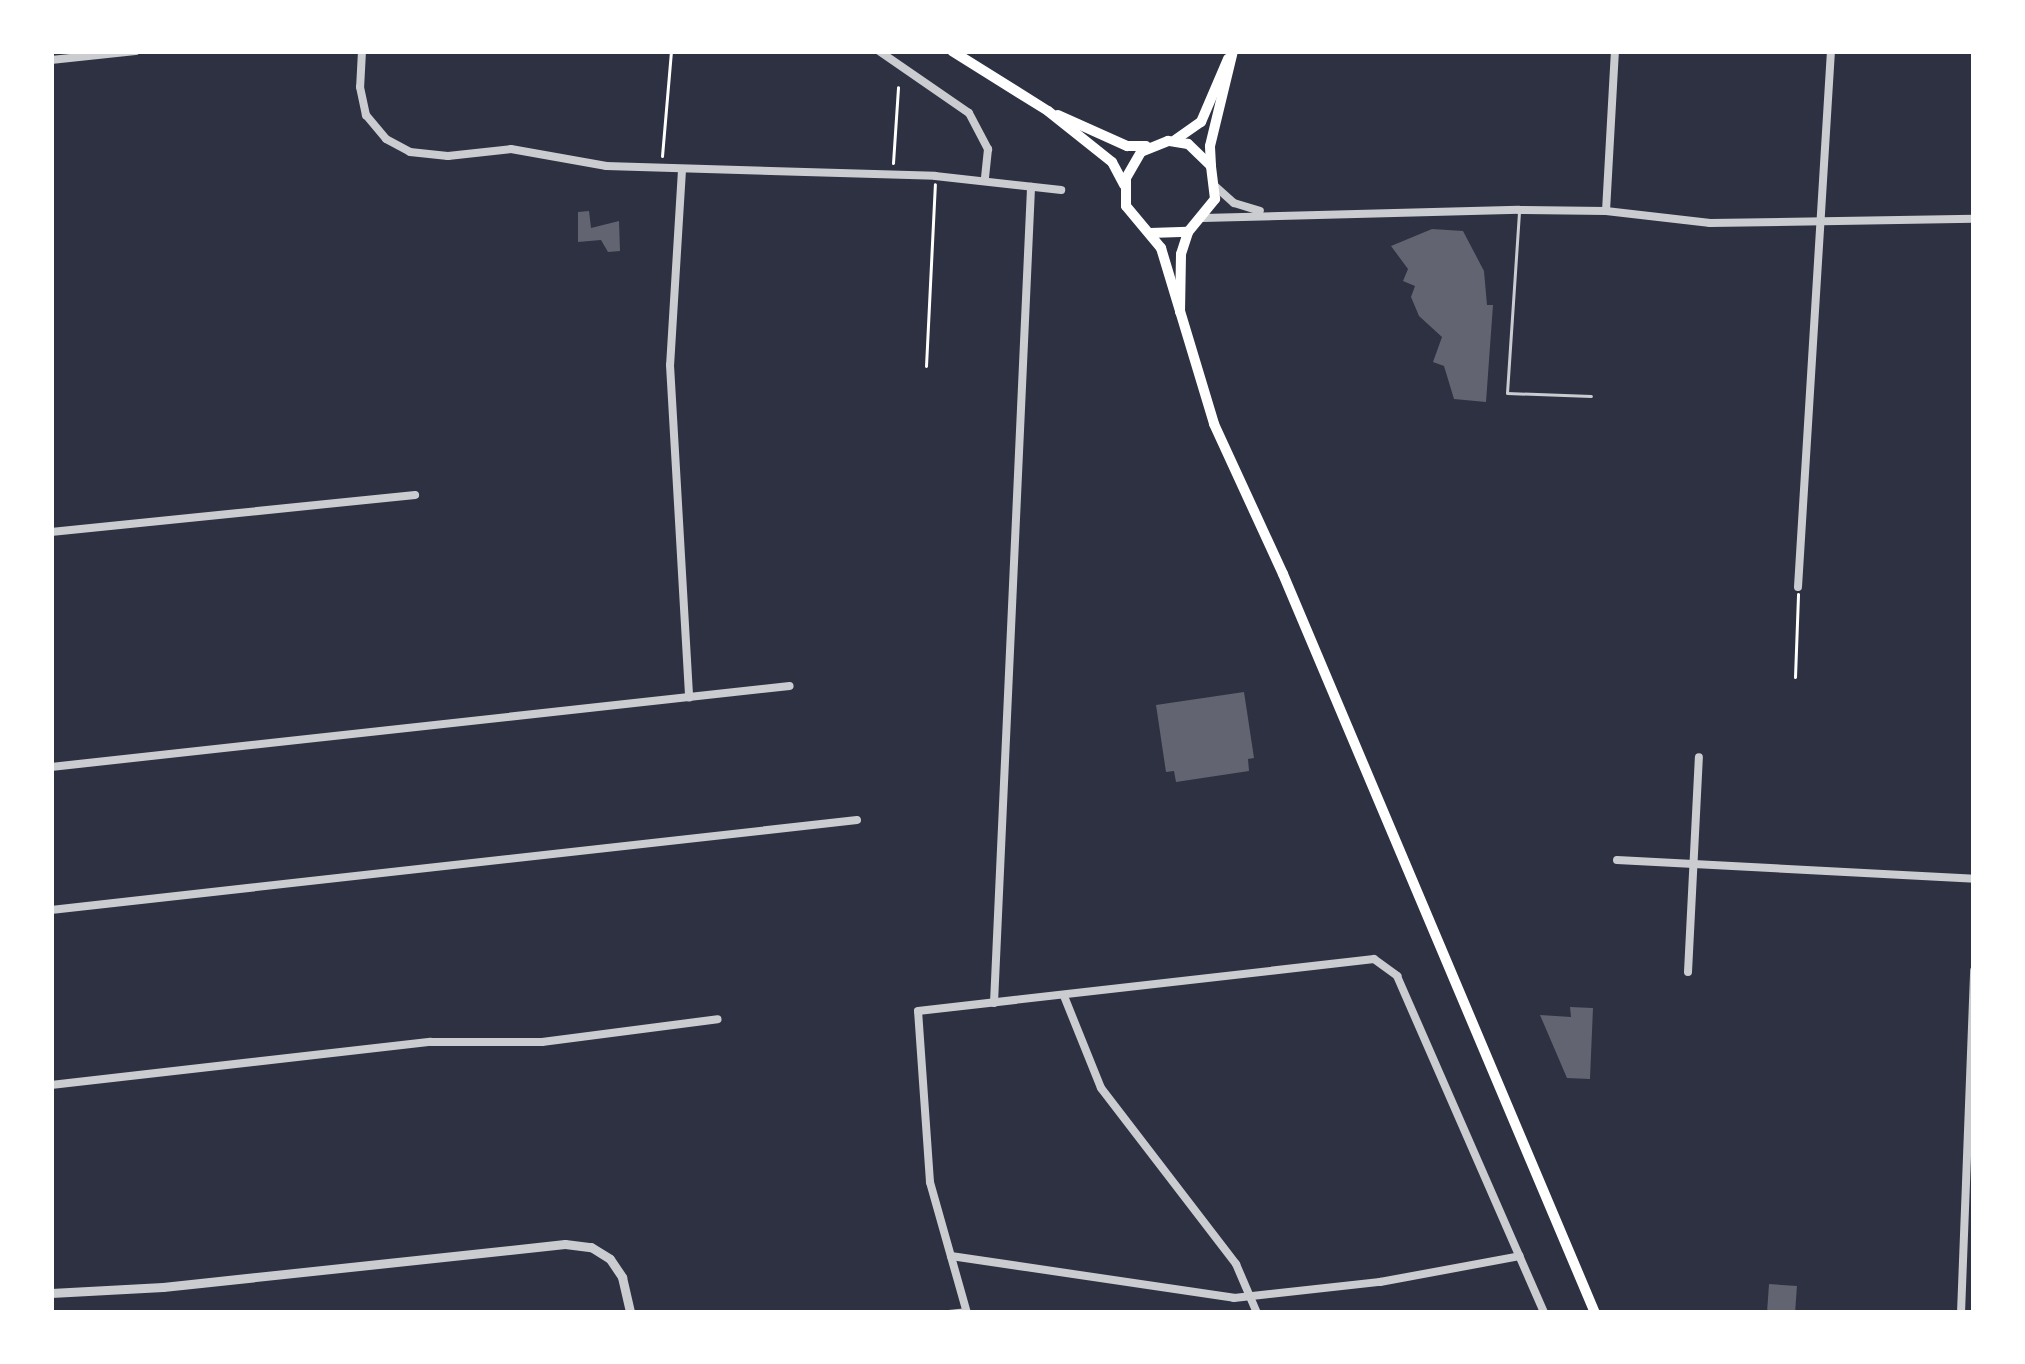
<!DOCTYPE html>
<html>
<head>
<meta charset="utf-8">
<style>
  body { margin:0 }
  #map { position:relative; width:2025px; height:1364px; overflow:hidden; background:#2d3142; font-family:"Golos Text",sans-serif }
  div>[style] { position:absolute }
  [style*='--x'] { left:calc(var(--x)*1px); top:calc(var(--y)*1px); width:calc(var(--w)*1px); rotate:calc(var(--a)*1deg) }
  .building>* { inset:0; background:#626471; transform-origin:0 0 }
  .path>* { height:3px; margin:-1.5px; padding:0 1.5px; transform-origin:1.5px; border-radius:1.5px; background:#fff }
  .service>* { height:3px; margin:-1.5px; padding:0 1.5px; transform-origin:1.5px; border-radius:1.5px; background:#caccd0 }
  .minor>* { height:8px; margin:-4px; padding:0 4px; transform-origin:4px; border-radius:4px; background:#caccd0 }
  .tertiary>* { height:9px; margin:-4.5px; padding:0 4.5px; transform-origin:4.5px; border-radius:4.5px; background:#caccd0 }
  .secondary>* { height:10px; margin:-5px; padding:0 5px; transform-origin:5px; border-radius:5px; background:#fff }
  .primary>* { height:10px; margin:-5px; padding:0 5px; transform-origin:5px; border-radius:5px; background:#fff }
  span { translate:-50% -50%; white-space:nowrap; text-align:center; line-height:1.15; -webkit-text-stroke:9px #fff; paint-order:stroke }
  .frame { position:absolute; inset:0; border:54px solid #fff; pointer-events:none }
</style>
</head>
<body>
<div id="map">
  <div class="building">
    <i style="clip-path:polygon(589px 211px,591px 228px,619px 221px,620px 251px,608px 252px,601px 240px,578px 242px,578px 212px)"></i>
    <i style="clip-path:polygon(1432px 229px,1463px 231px,1484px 271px,1487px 305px,1493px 305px,1486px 402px,1454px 399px,1444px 366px,1433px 362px,1442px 337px,1419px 316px,1411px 297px,1415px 286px,1403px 281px,1408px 269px,1391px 246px)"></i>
    <i style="clip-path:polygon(1244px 692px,1254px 758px,1248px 759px,1249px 771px,1176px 782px,1174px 771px,1166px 772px,1156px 705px)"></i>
    <i style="clip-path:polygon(1570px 1007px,1593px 1008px,1590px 1079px,1567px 1078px,1540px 1015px,1571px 1017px)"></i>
    <i style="left:1769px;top:1284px;width:28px;height:29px;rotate:4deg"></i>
  </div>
  <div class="path">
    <i style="--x:662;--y:156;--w:105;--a:-85.1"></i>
    <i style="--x:893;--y:163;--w:76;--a:-86.2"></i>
    <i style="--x:926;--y:366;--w:182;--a:-87.2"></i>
    <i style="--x:1795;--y:677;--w:83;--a:-87.9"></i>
  </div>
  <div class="service">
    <i style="--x:1519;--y:212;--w:181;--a:93.8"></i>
    <i style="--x:1507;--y:393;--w:84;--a:2"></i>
    <i style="--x:929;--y:1313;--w:36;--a:-6"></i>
  </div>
  <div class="minor">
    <i style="--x:362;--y:51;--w:36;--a:93"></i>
    <i style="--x:360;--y:87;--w:29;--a:78"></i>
    <i style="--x:366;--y:115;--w:31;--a:50"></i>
    <i style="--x:386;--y:139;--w:27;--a:28"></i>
    <i style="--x:410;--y:152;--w:38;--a:6"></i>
    <i style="--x:448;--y:156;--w:63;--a:-6.3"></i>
    <i style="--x:511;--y:149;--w:97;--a:10.1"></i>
    <i style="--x:606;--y:166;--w:329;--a:1.7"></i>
    <i style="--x:935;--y:176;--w:127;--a:6.3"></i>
    <i style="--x:879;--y:51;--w:109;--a:34.6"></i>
    <i style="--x:969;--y:113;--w:41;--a:62.2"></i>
    <i style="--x:988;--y:149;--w:30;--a:96"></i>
    <i style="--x:51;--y:60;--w:85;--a:-6"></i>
    <i style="--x:682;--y:170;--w:195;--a:93.5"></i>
    <i style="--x:670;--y:365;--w:333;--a:86.7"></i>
    <i style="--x:1216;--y:187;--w:24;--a:42"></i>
    <i style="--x:1234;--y:203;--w:27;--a:17"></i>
    <i style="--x:1606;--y:211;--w:160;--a:-86.8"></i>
    <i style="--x:1203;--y:218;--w:316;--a:-1.5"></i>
    <i style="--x:1519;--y:210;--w:87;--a:0.7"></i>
    <i style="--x:1606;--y:211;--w:105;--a:6.6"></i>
    <i style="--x:1710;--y:223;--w:264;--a:-0.9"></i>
    <i style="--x:51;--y:532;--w:366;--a:-5.8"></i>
    <i style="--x:1798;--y:587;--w:537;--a:-86.48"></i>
    <i style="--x:51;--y:767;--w:743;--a:-6.26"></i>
    <i style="--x:1617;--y:860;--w:358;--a:3"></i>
    <i style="--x:51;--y:910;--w:811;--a:-6.37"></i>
    <i style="--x:1688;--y:972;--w:215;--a:-87.1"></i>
    <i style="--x:1064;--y:996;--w:99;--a:68.1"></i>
    <i style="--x:1101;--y:1088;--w:222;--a:52.5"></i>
    <i style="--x:1236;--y:1264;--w:53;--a:66.8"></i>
    <i style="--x:994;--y:1003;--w:817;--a:-87.4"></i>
    <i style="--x:51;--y:1085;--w:382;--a:-6.5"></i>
    <i style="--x:431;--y:1042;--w:111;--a:0"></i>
    <i style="--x:542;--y:1042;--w:177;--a:-7.4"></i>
    <i style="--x:951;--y:1256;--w:286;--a:8.4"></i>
    <i style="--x:1234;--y:1298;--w:147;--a:-6.3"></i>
    <i style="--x:1380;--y:1282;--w:142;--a:-10.5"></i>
    <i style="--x:967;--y:1313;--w:136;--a:-105.8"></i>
    <i style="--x:930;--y:1182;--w:171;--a:-94"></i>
    <i style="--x:918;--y:1011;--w:459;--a:-6.5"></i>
    <i style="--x:1374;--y:959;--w:29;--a:36"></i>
    <i style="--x:1397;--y:976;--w:368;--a:66.4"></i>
    <i style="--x:1961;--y:1313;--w:343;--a:-87.8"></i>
  </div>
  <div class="tertiary">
    <i style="--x:51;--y:1293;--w:112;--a:-3.1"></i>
    <i style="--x:163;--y:1287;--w:404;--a:-6.1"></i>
    <i style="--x:565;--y:1244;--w:26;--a:7"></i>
    <i style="--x:591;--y:1247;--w:22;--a:32"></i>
    <i style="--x:610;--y:1259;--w:22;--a:56"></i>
    <i style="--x:622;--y:1277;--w:37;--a:77"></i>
  </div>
  <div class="secondary">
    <i style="--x:1175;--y:140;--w:32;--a:-35"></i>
    <i style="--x:1201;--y:122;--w:69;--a:-66.8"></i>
    <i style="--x:1211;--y:166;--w:20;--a:-93"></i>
    <i style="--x:1210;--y:146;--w:98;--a:-76.4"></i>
  </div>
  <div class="primary">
    <i style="--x:952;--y:51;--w:113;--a:32"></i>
    <i style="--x:1048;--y:111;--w:82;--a:38.6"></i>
    <i style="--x:1112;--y:162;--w:26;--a:62"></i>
    <i style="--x:1058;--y:115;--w:76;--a:24.2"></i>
    <i style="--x:1127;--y:146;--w:19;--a:0"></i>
    <i style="--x:1150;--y:233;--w:38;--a:-2"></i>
    <i style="--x:1188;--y:232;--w:43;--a:-50.7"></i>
    <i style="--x:1215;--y:199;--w:33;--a:-97"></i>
    <i style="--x:1211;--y:166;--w:32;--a:-136"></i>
    <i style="--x:1188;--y:144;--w:20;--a:-171"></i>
    <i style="--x:1168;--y:141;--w:29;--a:158"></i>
    <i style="--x:1141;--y:152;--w:30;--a:120"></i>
    <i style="--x:1126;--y:178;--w:28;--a:90"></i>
    <i style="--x:1126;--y:206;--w:55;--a:50.2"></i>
    <i style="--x:1161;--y:248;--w:184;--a:73.2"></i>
    <i style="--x:1214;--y:424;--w:165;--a:65.3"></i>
    <i style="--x:1283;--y:574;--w:802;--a:67.11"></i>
    <i style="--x:1180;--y:312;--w:58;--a:-89"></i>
    <i style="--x:1181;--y:254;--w:23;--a:-72"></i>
  </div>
  <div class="frame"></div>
</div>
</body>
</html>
